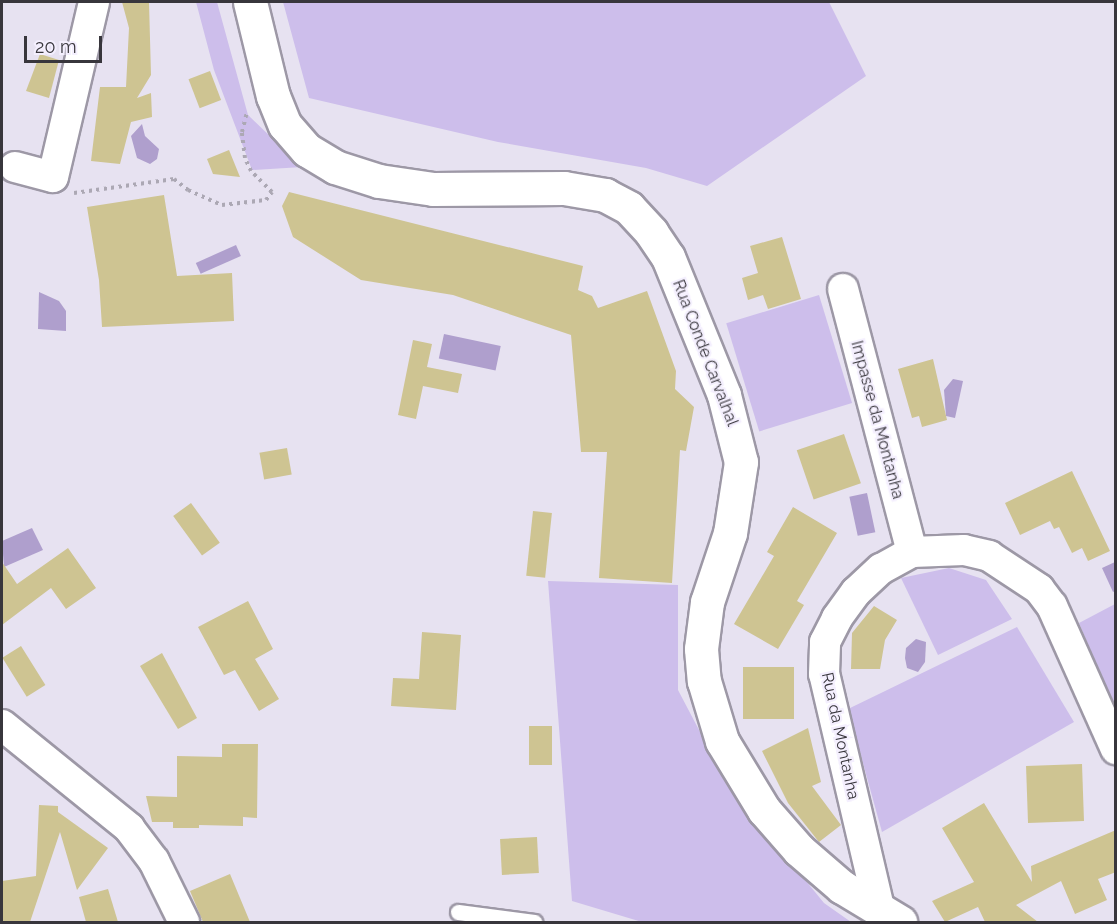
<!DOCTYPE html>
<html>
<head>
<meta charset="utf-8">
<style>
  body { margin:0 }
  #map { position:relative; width:1117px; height:924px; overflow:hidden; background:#e7e2f1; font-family:Raleway,sans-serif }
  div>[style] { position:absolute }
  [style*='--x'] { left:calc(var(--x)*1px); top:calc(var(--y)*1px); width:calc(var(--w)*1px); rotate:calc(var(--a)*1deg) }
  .green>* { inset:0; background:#cdbeeb; transform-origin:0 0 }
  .water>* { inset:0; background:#af9fcd; transform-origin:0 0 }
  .building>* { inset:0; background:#cec492; transform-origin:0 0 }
  .path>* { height:4px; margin-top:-2px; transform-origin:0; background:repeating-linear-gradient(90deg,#aca8b4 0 3px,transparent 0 7.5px) }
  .roads { filter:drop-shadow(2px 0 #9d98a6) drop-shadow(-2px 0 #9d98a6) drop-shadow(0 2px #9d98a6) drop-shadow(0 -2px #9d98a6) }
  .service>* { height:15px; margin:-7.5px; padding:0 7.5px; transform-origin:7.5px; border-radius:7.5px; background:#fff }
  .minor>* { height:30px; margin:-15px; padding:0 15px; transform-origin:15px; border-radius:15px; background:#fff }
  .secondary>* { height:33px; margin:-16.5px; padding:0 16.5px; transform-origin:16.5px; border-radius:16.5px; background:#fff }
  span { translate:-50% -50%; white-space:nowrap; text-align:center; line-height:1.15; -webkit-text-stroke:4.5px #f4effe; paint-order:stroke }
  .street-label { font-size:16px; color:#38363c }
  .frame { position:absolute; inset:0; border:3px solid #38363c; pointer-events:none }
  .scale { position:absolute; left:24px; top:36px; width:78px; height:27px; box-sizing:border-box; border:3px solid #38363c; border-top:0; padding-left:8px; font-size:18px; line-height:21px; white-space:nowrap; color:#38363c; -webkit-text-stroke:4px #f4effe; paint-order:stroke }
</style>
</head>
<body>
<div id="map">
  <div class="green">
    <i style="clip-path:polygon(196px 2px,217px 2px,248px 115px,302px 167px,252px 170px,214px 70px)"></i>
    <i style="clip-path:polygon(283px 2px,829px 2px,866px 76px,707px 186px,646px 168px,498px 142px,309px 98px)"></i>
    <i style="left:819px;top:295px;width:113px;height:97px;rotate:73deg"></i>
    <i style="clip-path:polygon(949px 568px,986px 580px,1012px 619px,938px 655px,901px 578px)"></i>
    <i style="clip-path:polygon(548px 581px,678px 585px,678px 690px,729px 787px,824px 903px,851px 922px,642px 922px,572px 901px)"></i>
    <i style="clip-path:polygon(1115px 604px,1116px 704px,1113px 705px,1079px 623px)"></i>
    <i style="clip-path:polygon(1017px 627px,1074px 722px,882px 832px,848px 709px)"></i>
  </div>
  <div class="water">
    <i style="clip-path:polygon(142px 124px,145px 136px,159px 149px,157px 159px,150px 164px,137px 158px,131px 136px)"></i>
    <i style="left:236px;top:245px;width:12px;height:44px;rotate:66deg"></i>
    <i style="clip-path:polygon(39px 292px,59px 301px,66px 311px,66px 331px,38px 329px)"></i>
    <i style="left:444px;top:334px;width:58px;height:25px;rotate:12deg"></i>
    <i style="clip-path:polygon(953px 379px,963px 381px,955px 418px,946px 416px,944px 390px)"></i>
    <i style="left:867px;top:493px;width:40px;height:18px;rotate:78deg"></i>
    <i style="clip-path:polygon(32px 528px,43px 550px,4px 567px,2px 541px)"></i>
    <i style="clip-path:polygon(1115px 562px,1115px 591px,1113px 592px,1102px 568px)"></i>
    <i style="clip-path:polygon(916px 639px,926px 642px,925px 662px,918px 672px,907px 668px,905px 658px,906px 648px)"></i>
  </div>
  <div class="building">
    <i style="clip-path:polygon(122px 2px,149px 2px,151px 75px,137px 98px,151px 93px,152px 117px,131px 122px,120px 164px,91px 161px,100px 87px,126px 87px,129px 28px)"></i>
    <i style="clip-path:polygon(40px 54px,59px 60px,49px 98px,26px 91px)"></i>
    <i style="left:210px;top:71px;width:31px;height:23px;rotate:69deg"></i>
    <i style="clip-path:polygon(229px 150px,240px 177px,213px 174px,207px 159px)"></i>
    <i style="clip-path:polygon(289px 192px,583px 266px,578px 290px,592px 296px,598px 308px,647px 291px,676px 371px,675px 389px,694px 407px,686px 451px,680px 450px,672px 583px,599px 578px,607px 452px,581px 452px,571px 335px,453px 295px,361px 280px,293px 237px,282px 206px)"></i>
    <i style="clip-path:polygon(164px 195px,177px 276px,232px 273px,234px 321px,102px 327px,99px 280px,87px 207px)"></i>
    <i style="clip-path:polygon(782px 237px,801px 299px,768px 309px,763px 295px,748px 300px,742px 278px,758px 273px,750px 246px)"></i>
    <i style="clip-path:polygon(413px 340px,432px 344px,427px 367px,462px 374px,458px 393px,423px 386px,416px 419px,398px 415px)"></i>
    <i style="clip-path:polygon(933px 359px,947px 420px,922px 427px,919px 416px,912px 418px,898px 369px)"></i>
    <i style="left:844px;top:434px;width:52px;height:50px;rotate:71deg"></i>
    <i style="left:287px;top:448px;width:27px;height:28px;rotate:80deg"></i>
    <i style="clip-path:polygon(1072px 471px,1110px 551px,1088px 561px,1082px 548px,1072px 553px,1059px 527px,1054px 529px,1050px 521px,1020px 535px,1005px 503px)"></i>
    <i style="left:191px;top:503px;width:49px;height:22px;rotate:54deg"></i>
    <i style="clip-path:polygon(793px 507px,837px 533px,797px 601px,804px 605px,778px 649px,734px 624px,774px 556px,767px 552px)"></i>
    <i style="left:533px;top:511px;width:19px;height:65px;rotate:6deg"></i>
    <i style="clip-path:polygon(68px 548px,96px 588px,66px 609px,51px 588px,2px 625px,2px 562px,17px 584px)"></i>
    <i style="clip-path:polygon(248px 601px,273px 649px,255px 659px,279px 699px,259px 711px,235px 670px,224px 675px,198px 627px)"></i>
    <i style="clip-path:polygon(874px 606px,897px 620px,885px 640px,880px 669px,851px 669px,852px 633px)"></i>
    <i style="clip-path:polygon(422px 632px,461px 635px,456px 710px,391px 706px,393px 678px,419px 679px)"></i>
    <i style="left:21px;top:646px;width:46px;height:22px;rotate:58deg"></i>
    <i style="clip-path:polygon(162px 653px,197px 718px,178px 729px,140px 666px)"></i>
    <i style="left:743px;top:667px;width:51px;height:52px"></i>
    <i style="left:529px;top:726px;width:23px;height:39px"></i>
    <i style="clip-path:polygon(808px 728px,821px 782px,812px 786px,841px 825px,819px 842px,788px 803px,762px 751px)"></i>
    <i style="clip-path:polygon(222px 744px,258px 744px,257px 818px,243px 817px,243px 826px,199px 825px,199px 828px,173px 828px,173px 822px,152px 822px,146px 796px,177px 797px,177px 756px,222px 757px)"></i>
    <i style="left:1082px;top:764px;width:57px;height:56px;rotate:88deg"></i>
    <i style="clip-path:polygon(984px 803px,1032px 882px,1031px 866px,1116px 830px,1116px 872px,1098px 879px,1107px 900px,1075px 914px,1061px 881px,1016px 905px,1038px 922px,985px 922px,978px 907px,945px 922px,932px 901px,974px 882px,942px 828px)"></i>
    <i style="clip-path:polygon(39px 805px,58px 806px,58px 812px,108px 848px,77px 890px,60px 832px,30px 922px,2px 922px,2px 881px,36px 876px)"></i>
    <i style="left:537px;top:837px;width:36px;height:37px;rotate:87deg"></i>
    <i style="clip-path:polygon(230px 874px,250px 922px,203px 922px,190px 891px)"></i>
    <i style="clip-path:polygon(108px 889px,118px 922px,86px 922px,79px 897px)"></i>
  </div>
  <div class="path">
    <i style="--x:74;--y:193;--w:101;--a:-8"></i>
    <i style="--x:174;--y:179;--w:18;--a:38"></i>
    <i style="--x:188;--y:190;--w:37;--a:24"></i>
    <i style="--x:222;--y:205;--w:44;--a:-6.5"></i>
    <i style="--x:266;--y:200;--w:10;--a:-53"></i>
    <i style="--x:272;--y:192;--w:30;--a:-135"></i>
    <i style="--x:251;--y:171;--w:14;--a:-115"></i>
    <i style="--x:245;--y:158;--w:26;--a:-97"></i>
    <i style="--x:242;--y:132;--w:21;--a:-76"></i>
  </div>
  <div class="roads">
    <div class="service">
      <i style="--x:458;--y:912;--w:77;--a:7.5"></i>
    </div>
    <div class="minor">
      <i style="--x:15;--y:167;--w:39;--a:15"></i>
      <i style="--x:53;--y:177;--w:180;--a:-76.8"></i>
      <i style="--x:843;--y:289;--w:272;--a:75.3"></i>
      <i style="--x:2;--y:725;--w:164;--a:39"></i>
      <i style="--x:129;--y:828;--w:41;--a:52.9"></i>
      <i style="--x:154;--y:861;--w:68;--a:63.8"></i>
      <i style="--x:880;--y:912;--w:244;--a:-103.2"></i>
      <i style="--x:824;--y:674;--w:32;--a:-88"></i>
      <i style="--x:825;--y:642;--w:27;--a:-63"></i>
      <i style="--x:837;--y:618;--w:32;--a:-54"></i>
      <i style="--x:856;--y:592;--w:34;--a:-43"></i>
      <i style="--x:881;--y:569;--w:35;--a:-29"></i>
      <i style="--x:912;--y:552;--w:52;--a:-2.2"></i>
      <i style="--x:964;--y:550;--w:26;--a:13"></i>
      <i style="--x:989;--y:556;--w:60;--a:33.4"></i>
      <i style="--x:1039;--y:589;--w:21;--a:53"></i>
      <i style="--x:1052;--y:606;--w:157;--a:65.9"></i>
    </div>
    <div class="secondary">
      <i style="--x:250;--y:2;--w:97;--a:76.3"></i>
      <i style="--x:273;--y:96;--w:31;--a:68"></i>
      <i style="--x:285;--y:125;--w:33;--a:49"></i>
      <i style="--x:307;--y:150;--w:33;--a:31"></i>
      <i style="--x:335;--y:167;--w:46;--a:17.7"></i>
      <i style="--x:379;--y:181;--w:55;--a:8.4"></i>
      <i style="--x:433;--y:189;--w:131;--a:-0.4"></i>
      <i style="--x:564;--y:188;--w:42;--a:9.7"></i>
      <i style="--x:605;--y:195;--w:27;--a:28"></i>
      <i style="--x:629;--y:208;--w:33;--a:47"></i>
      <i style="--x:651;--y:232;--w:30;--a:56"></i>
      <i style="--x:668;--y:257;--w:149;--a:67.9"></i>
      <i style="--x:724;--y:395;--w:69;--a:75.8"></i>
      <i style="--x:741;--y:462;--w:72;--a:98.8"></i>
      <i style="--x:730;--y:533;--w:73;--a:108.4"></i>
      <i style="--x:707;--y:602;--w:47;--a:97.3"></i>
      <i style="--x:701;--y:649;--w:32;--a:85"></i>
      <i style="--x:704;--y:681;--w:63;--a:73.3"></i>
      <i style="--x:722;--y:741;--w:81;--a:58.7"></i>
      <i style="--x:764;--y:810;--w:53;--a:48.8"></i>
      <i style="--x:799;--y:850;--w:57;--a:40.7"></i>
      <i style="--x:842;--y:887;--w:68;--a:31.1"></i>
    </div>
  </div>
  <div class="street-label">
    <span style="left:705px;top:353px;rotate:69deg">Rua Conde Carvalhal</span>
    <span style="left:877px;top:420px;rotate:75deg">Impasse da Montanha</span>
    <span style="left:840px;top:736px;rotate:78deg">Rua da Montanha</span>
  </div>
  <div class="frame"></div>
  <div class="scale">20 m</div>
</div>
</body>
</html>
